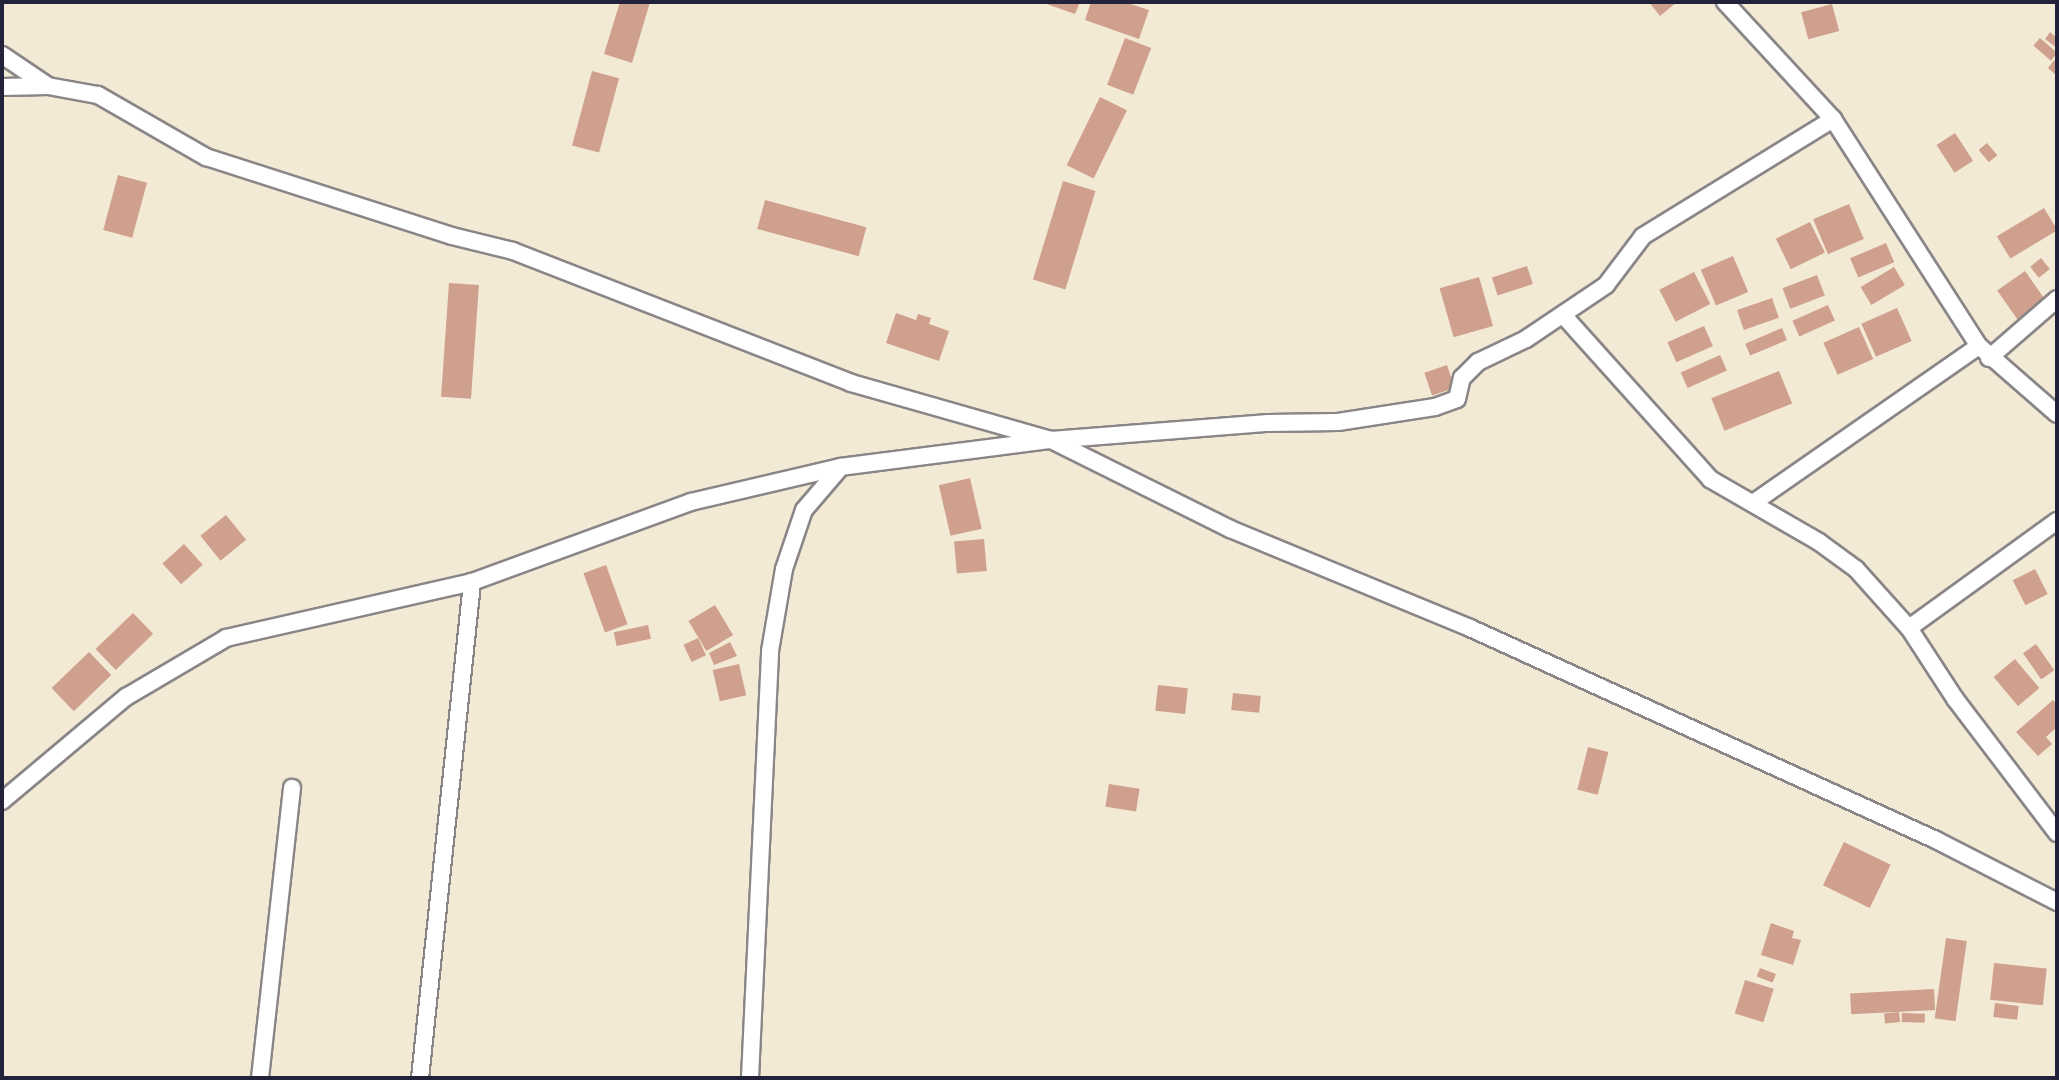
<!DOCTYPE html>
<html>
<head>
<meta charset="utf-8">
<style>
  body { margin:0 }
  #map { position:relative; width:2059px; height:1080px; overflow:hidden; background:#f3ead5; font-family:Mynerve,sans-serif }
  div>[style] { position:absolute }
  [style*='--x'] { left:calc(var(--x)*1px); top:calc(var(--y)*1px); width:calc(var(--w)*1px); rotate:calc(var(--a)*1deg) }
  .building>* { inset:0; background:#d0a08e; transform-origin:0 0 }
  .roads { filter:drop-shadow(2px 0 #8a8688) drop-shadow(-2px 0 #8a8688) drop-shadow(0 2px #8a8688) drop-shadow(0 -2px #8a8688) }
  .street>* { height:16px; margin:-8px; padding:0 8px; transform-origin:8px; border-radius:8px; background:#fff }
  span { translate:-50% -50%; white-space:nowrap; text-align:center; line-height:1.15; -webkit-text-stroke:5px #f7f3e8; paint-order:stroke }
  .frame { position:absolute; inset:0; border:4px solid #22223b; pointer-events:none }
</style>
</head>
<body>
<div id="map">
  <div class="building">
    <i style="clip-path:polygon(620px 2px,650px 2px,632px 63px,604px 54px)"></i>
    <i style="clip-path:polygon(1041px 2px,1080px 2px,1075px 14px)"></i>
    <i style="clip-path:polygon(1091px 2px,1124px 2px,1149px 10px,1139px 39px,1085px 20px)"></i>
    <i style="clip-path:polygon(1649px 2px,1677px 2px,1660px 16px)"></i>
    <i style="left:1832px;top:4px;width:28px;height:32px;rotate:75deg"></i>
    <i style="clip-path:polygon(2050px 32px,2057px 38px,2057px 48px,2045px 39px)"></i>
    <i style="left:1125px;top:38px;width:28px;height:50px;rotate:21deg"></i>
    <i style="left:2040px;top:38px;width:23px;height:10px;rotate:41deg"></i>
    <i style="clip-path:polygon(2054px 60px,2057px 62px,2057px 76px,2048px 68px)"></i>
    <i style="left:592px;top:71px;width:28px;height:77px;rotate:15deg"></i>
    <i style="left:1100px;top:97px;width:30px;height:76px;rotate:26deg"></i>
    <i style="left:1955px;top:133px;width:33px;height:22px;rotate:57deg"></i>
    <i style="left:1987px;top:143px;width:16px;height:11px;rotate:50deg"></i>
    <i style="left:118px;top:175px;width:30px;height:57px;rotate:15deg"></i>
    <i style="left:1063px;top:181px;width:34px;height:103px;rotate:17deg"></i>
    <i style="left:765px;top:200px;width:105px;height:30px;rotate:15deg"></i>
    <i style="left:1849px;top:204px;width:38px;height:39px;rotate:67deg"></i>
    <i style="left:2044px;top:208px;width:26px;height:55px;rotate:59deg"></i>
    <i style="left:1810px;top:222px;width:34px;height:38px;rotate:64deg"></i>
    <i style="left:1886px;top:243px;width:21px;height:39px;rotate:67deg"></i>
    <i style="left:1733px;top:256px;width:39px;height:35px;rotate:67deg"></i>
    <i style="left:2041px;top:258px;width:14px;height:14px;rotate:51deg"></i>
    <i style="left:1527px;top:266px;width:19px;height:37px;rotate:72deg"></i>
    <i style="left:1894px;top:267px;width:21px;height:39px;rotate:59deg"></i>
    <i style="left:2025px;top:271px;width:37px;height:34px;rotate:55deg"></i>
    <i style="left:1694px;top:272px;width:36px;height:39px;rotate:63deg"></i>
    <i style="left:1817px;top:275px;width:22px;height:37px;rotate:69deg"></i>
    <i style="left:1479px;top:277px;width:51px;height:41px;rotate:74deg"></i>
    <i style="left:449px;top:283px;width:30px;height:114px;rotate:4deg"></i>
    <i style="left:1772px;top:298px;width:21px;height:37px;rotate:71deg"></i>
    <i style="left:1828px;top:305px;width:17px;height:39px;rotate:66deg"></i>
    <i style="left:1897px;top:308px;width:36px;height:39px;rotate:66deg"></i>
    <i style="clip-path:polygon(896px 313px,916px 320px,918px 314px,931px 318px,929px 324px,949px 331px,939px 361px,886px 343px)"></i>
    <i style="left:1704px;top:326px;width:22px;height:40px;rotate:66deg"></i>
    <i style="left:1859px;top:327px;width:35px;height:39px;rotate:66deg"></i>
    <i style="left:1782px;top:328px;width:13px;height:40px;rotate:67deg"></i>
    <i style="left:1720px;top:355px;width:17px;height:43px;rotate:66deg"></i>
    <i style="left:1447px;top:365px;width:24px;height:24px;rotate:71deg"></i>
    <i style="left:1779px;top:371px;width:35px;height:73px;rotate:68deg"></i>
    <i style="left:970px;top:478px;width:52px;height:32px;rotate:77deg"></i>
    <i style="left:226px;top:515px;width:32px;height:33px;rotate:51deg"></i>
    <i style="left:984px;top:539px;width:32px;height:30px;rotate:85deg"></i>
    <i style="left:184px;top:544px;width:28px;height:29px;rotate:48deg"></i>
    <i style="left:606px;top:565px;width:63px;height:24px;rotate:70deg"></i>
    <i style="left:2035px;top:569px;width:28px;height:25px;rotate:63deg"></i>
    <i style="left:715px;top:605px;width:35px;height:31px;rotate:59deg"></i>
    <i style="left:133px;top:613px;width:29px;height:52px;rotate:46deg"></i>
    <i style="left:648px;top:625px;width:14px;height:35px;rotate:78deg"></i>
    <i style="left:698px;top:638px;width:19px;height:16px;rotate:65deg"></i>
    <i style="clip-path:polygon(730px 642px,737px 656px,714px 665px,709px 653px)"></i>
    <i style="left:2036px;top:644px;width:32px;height:16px;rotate:55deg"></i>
    <i style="left:89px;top:652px;width:32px;height:52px;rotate:46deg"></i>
    <i style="left:2015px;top:659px;width:38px;height:28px;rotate:50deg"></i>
    <i style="left:739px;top:664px;width:32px;height:27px;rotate:77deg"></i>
    <i style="left:1158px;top:685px;width:30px;height:26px;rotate:6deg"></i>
    <i style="left:1233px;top:693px;width:28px;height:17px;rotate:6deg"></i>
    <i style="clip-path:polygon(2053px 700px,2057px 705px,2057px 727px,2046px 737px,2052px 744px,2038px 756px,2016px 732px)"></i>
    <i style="left:1588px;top:747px;width:21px;height:44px;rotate:14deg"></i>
    <i style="left:1109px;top:784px;width:31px;height:23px;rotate:9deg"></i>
    <i style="left:1844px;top:842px;width:52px;height:48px;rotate:26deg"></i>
    <i style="clip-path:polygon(1771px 923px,1794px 931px,1792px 938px,1801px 940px,1793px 965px,1761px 955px)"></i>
    <i style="left:1946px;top:938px;width:21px;height:81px;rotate:8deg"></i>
    <i style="left:1994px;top:963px;width:53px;height:37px;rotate:6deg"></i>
    <i style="left:1760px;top:968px;width:17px;height:9px;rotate:21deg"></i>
    <i style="left:1745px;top:980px;width:30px;height:35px;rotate:17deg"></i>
    <i style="left:1934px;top:989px;width:21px;height:84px;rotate:87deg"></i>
    <i style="left:1995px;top:1003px;width:24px;height:14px;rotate:7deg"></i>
    <i style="left:1899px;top:1012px;width:10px;height:15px;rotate:84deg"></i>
    <i style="left:1902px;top:1013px;width:23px;height:9px;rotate:2deg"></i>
  </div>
  <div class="roads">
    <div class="street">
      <i style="--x:1725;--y:2;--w:159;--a:47.3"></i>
      <i style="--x:1833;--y:119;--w:270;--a:57.3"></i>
      <i style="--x:1979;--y:346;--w:103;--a:41.1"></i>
      <i style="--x:2;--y:55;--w:55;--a:34"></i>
      <i style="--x:2;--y:87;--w:46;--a:-1.2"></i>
      <i style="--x:48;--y:86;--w:51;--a:10.2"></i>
      <i style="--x:98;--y:95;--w:125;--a:29.9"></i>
      <i style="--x:206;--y:157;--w:258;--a:17.8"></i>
      <i style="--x:452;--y:236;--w:63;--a:13.8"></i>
      <i style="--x:513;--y:251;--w:363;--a:21.3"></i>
      <i style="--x:851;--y:383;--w:208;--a:15.9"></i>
      <i style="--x:1051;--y:440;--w:200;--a:26.4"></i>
      <i style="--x:1230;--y:529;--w:260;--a:22.4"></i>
      <i style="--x:1470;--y:628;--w:512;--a:24.46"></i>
      <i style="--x:1936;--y:840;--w:136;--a:27.1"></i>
      <i style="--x:1564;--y:316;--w:219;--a:48.1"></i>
      <i style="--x:1710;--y:479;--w:126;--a:30"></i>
      <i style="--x:1819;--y:542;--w:46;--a:36.1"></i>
      <i style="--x:1856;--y:569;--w:79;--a:48.1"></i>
      <i style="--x:1909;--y:628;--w:86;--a:56.9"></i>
      <i style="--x:1956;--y:700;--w:167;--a:52.8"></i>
      <i style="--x:1989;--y:358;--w:90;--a:-40.9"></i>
      <i style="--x:1753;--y:503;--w:275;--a:-34.8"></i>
      <i style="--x:1909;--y:628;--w:183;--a:-35.9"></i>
      <i style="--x:2;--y:801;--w:162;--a:-40"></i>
      <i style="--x:126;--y:697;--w:116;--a:-30.5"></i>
      <i style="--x:226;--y:638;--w:252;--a:-12.8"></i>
      <i style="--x:472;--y:582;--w:233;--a:-20.1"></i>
      <i style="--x:691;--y:502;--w:153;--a:-13.2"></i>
      <i style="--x:840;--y:467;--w:213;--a:-7.3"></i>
      <i style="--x:1051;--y:440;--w:218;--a:-4.5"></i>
      <i style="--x:1268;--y:423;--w:70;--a:-0.8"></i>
      <i style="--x:1338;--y:422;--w:98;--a:-8.8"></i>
      <i style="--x:1435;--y:407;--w:23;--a:-20"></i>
      <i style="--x:1457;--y:399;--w:22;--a:-77"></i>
      <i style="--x:1462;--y:378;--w:23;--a:-45"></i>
      <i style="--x:1478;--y:362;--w:53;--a:-25.6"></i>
      <i style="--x:1526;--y:339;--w:97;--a:-34"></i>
      <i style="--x:1606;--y:285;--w:61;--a:-52.9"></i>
      <i style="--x:1643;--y:236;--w:223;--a:-31.6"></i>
      <i style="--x:260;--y:1078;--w:292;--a:-83.7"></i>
      <i style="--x:420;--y:1078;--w:499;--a:-84"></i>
      <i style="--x:750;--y:1078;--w:427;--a:-87.3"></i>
      <i style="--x:770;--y:651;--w:83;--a:-80.3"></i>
      <i style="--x:784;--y:569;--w:62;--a:-71.3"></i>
      <i style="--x:804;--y:510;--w:54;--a:-49.5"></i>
    </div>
  </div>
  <div class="frame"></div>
</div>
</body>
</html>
